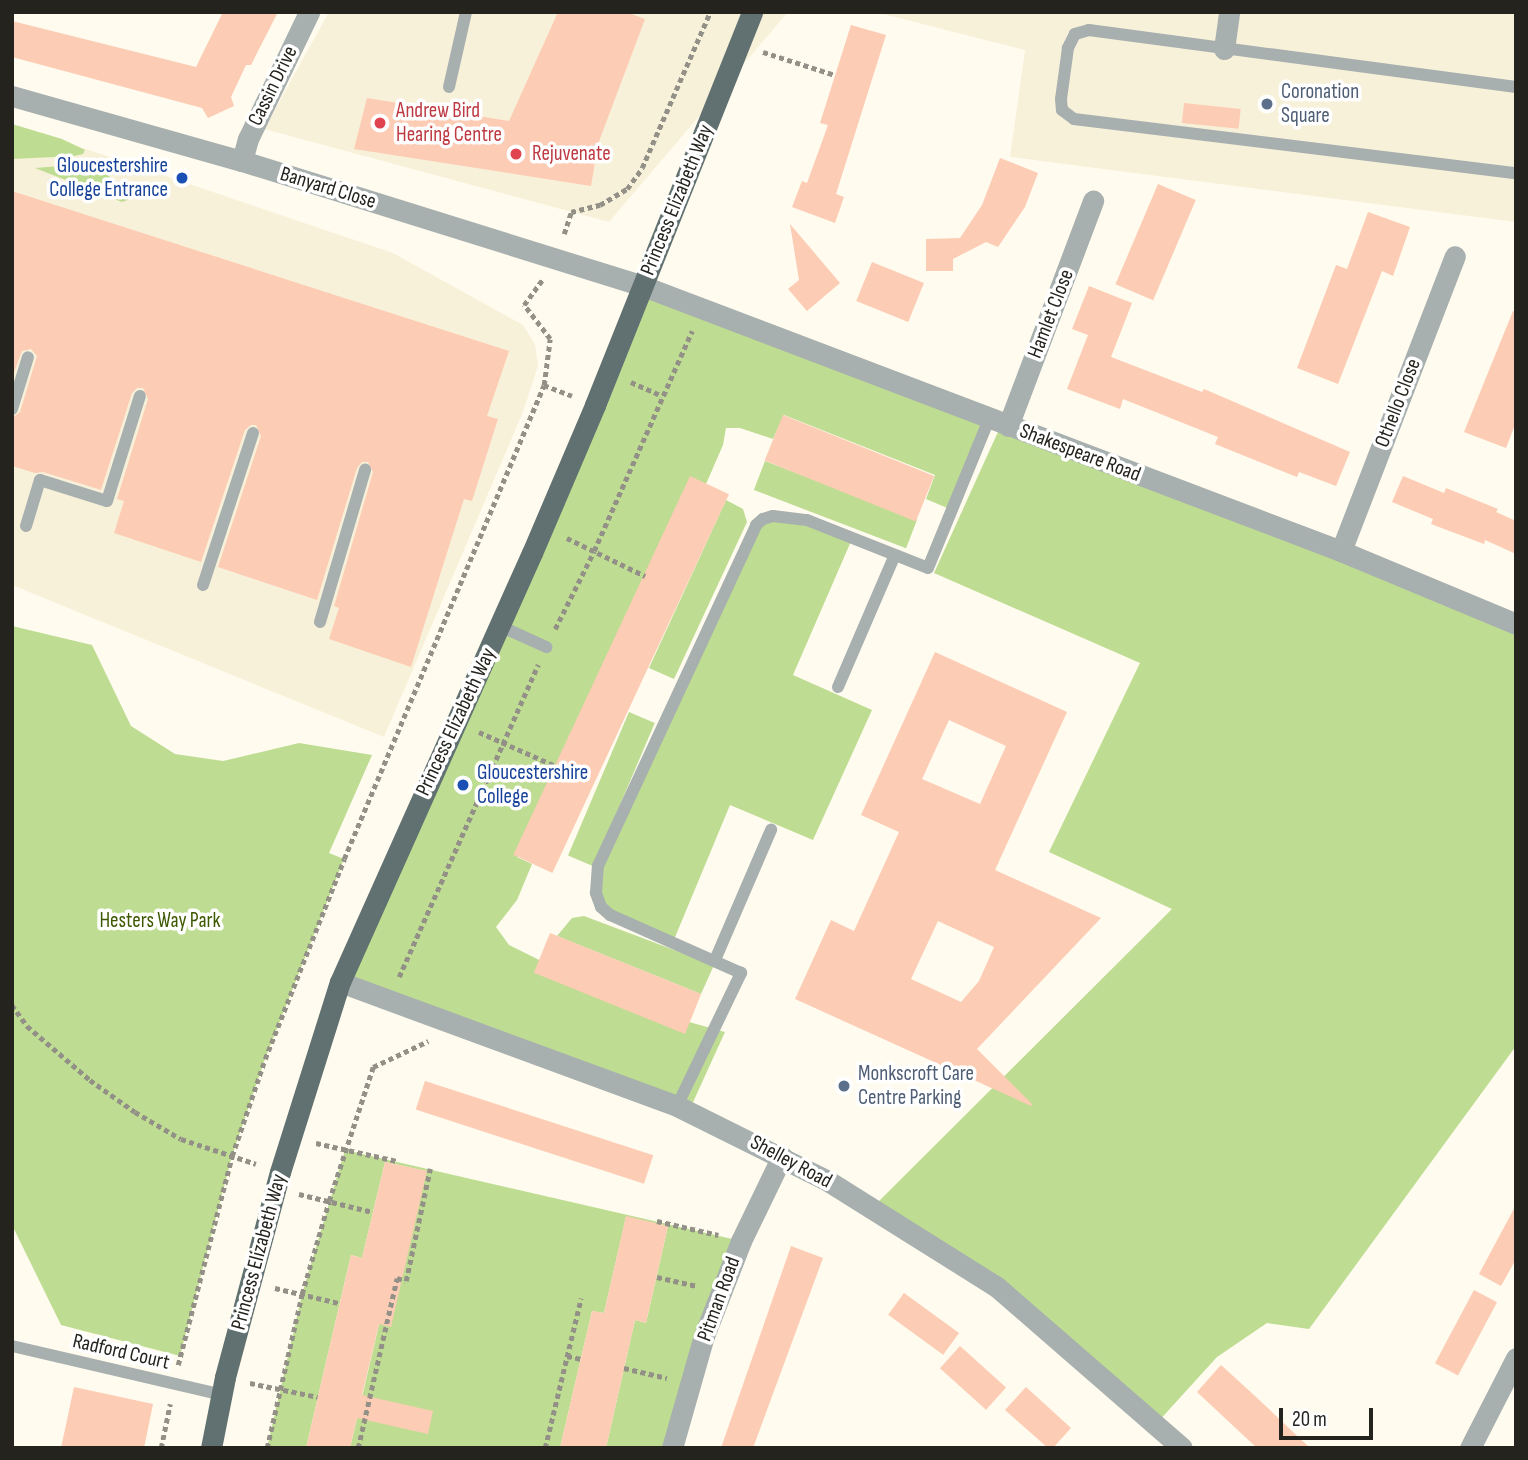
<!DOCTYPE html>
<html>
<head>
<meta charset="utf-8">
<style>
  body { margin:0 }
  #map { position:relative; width:1528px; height:1460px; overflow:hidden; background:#fffbee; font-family:"Sofia Sans Condensed",sans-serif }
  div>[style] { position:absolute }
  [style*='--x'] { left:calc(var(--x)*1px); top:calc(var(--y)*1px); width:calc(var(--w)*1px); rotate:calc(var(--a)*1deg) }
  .built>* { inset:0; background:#f8f1da }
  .green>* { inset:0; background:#bedc92; transform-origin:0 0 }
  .building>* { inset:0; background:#fdccb4; transform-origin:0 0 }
  .path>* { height:4.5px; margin-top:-2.25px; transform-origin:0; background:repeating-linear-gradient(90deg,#939187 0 5px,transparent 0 8.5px) }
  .service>* { height:12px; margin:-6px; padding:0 6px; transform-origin:6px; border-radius:6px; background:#a7afaf }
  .minor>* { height:21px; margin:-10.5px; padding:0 10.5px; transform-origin:10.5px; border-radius:10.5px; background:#a7afaf }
  .primary>* { height:21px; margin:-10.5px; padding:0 10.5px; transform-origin:10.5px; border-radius:10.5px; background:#617070 }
  .dots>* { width:19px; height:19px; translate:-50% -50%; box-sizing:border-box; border:4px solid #fff; border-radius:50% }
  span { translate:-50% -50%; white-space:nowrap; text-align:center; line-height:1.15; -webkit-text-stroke:7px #fff; paint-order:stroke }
  .street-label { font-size:21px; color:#24231d }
  .service-label { font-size:21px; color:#4e5e75 }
  .left { translate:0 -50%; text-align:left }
  .health-label { font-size:21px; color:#be3a42 }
  .transit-label { font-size:21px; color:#164399 }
  .right { translate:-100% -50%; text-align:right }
  .park-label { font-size:21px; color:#3e5800 }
  .frame { position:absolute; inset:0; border:14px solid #24231d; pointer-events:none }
  .scale { position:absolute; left:1279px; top:1408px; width:94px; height:32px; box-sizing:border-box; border:4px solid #24231d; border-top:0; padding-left:9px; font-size:21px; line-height:24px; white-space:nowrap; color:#24231d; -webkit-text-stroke:5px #fff; paint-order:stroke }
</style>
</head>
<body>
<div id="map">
  <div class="built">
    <i style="clip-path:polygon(329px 12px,788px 12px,609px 222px,264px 129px)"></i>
    <i style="clip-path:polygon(875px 12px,1516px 12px,1516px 222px,1010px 157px,1025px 50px)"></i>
    <i style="clip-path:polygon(12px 124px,393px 253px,523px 325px,535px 344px,538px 366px,523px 412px,384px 737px,12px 585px)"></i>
  </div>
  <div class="green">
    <i style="clip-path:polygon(12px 124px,62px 139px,85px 150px,83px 154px,74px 156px,12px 159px)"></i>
    <i style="clip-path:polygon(97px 163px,130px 199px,122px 202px,35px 168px)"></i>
    <i style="clip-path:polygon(643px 286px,989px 419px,952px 510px,926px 499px,935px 475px,784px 415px,773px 439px,740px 428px,726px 428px,723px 445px,706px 484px,517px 857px,532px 864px,517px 900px,496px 927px,509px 945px,685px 1032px,689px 1022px,725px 1032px,689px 1111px,340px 982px)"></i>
    <i style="clip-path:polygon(1002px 423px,1516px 624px,1516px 1046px,1309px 1329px,1267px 1323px,1217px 1357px,1156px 1424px,997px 1287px,873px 1207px,1172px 909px,1049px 852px,1140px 663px,934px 573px)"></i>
    <i style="left:765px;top:461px;width:163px;height:31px;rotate:21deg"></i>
    <i style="clip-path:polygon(726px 500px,743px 509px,747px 522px,674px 679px,649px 668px)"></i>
    <i style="clip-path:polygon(773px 516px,852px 539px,793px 675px,872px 710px,813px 840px,730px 805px,673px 942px,610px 915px,596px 879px,748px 541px)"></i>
    <i style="clip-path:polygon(12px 626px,92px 645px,131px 726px,175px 754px,223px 761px,299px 743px,372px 755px,329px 853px,344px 859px,265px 1059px,232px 1156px,180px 1356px,61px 1325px,12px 1225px)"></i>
    <i style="left:629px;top:712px;width:28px;height:156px;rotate:23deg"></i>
    <i style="clip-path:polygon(584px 916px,714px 965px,701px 994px,557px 936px,572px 918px)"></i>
    <i style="clip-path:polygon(345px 1150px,741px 1241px,672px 1448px,606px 1448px,635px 1320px,646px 1323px,668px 1226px,626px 1217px,604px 1313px,592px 1311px,560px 1448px,350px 1448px,393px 1265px,426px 1171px,385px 1162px,362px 1258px,351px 1255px,306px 1448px,267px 1448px,302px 1294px)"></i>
  </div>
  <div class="building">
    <i style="clip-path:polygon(223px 12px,278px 12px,251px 65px,246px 65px,231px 97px,234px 106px,208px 118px,202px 108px,12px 57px,12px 21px,196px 67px)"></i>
    <i style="clip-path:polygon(558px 12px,626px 12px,645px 19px,598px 144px,591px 186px,354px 149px,367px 98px,509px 121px)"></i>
    <i style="clip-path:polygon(851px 25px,886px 35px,836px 194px,844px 197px,835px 223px,792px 207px,802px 181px,807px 183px,828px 125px,820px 123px)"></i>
    <i style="left:1184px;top:103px;width:57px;height:20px;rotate:6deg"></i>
    <i style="clip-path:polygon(1000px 158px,1038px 173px,1025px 207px,998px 247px,986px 242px,953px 259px,953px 271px,926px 271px,926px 239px,960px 238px,982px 205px)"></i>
    <i style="left:1158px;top:184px;width:41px;height:109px;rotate:23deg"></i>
    <i style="clip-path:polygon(12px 191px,509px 351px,487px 416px,498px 419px,472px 501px,464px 499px,411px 667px,329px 639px,339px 608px,334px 606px,373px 472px,368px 462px,362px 462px,357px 468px,317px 600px,218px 567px,261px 436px,256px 425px,251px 425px,245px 430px,201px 562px,114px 533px,124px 501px,117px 499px,148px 399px,143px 388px,137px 388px,132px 393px,101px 490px,43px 472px,35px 473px,12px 466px,12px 418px,20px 412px,37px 356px,31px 349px,22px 351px,12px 378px)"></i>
    <i style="clip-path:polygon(1368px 212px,1410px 227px,1393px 276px,1382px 271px,1338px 384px,1297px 368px,1336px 265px,1347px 269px)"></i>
    <i style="clip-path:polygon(790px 224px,840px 283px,807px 311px,788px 289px,799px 280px)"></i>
    <i style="left:872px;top:262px;width:56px;height:42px;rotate:22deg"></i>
    <i style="clip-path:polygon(1089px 286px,1132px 303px,1111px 357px,1202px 392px,1204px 389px,1350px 452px,1336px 486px,1299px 472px,1297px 477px,1215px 444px,1218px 437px,1123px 399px,1120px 409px,1067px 389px,1088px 335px,1072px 329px)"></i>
    <i style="clip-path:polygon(1513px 311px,1516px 312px,1516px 422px,1506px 448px,1464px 432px)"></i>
    <i style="left:783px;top:415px;width:163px;height:49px;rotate:22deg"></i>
    <i style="left:690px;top:476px;width:43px;height:418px;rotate:25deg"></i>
    <i style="clip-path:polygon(1403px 476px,1444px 493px,1446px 488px,1498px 509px,1496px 512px,1516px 521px,1516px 554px,1485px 540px,1484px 544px,1431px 524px,1433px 519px,1392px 502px)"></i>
    <i style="clip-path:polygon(evenodd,935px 652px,1067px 712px,995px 870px,1101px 918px,977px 1049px,1032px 1104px,1031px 1106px,795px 999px,831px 920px,854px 931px,899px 832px,861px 815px,935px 652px,949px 720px,1006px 746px,980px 804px,922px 779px,949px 720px,935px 652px,938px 921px,994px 947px,979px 981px,961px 1002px,911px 979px,938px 921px)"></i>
    <i style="left:550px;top:933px;width:163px;height:43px;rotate:22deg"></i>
    <i style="left:425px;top:1081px;width:240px;height:30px;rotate:18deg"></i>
    <i style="clip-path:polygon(385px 1162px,427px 1171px,391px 1327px,379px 1324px,362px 1395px,433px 1411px,428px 1434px,357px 1418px,350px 1448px,306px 1448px,351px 1255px,362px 1258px)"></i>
    <i style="clip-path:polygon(1516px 1205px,1516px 1259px,1501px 1286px,1479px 1274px)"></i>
    <i style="clip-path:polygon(626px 1216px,668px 1226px,646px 1323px,635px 1320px,606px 1448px,560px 1448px,592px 1311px,604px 1313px)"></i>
    <i style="clip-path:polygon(791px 1246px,823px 1258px,753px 1448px,721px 1448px)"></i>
    <i style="left:1474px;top:1290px;width:26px;height:83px;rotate:28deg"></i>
    <i style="left:904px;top:1293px;width:68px;height:27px;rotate:36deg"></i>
    <i style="left:960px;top:1346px;width:62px;height:30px;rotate:42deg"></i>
    <i style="clip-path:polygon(1221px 1365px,1255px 1396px,1310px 1448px,1257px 1448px,1243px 1435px,1197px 1392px)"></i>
    <i style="clip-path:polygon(74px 1387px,153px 1404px,144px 1448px,61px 1448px)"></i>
    <i style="clip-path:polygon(1026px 1387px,1071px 1428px,1053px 1448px,1048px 1448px,1005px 1410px)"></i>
  </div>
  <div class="path">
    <i style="--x:763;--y:52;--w:76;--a:17.7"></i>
    <i style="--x:564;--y:234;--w:23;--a:-72"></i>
    <i style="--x:571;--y:212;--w:30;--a:-14"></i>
    <i style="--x:600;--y:205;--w:31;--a:-31"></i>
    <i style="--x:627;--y:189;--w:26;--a:-54"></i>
    <i style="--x:642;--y:168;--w:170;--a:-66.4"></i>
    <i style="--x:631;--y:382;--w:34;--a:24"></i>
    <i style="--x:544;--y:385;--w:30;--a:21"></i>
    <i style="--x:567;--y:538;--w:87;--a:26"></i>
    <i style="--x:555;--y:629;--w:87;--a:-63.4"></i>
    <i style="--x:594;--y:551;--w:241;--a:-66"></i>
    <i style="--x:479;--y:732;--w:86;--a:23.9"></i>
    <i style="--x:399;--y:977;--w:342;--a:-66"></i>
    <i style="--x:12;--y:1005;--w:26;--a:54"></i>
    <i style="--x:27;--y:1026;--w:83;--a:40.6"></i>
    <i style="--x:90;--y:1080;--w:55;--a:35.4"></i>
    <i style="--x:135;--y:1112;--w:53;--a:30.4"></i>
    <i style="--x:181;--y:1139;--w:79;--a:18.4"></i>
    <i style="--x:316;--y:1143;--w:83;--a:12.5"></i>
    <i style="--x:299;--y:1194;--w:76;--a:13.7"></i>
    <i style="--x:657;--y:1221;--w:63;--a:12.9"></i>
    <i style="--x:657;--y:1277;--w:41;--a:12.7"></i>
    <i style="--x:275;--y:1288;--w:66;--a:13.2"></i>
    <i style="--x:567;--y:1356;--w:14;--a:12"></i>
    <i style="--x:178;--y:1365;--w:216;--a:-75.5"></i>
    <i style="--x:232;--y:1156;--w:102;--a:-71.2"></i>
    <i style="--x:265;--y:1059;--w:215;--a:-68.4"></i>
    <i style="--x:344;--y:859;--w:514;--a:-67.12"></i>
    <i style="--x:544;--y:385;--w:46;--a:-82.6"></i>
    <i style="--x:550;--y:339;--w:43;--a:-127.4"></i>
    <i style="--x:524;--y:305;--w:31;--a:-54"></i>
    <i style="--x:624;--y:1368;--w:44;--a:13.1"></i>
    <i style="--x:250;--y:1383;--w:69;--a:11.6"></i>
    <i style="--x:161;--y:1448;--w:45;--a:-78.4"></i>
    <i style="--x:267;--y:1448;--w:158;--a:-77.2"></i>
    <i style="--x:302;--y:1294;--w:97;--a:-73.8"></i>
    <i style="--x:329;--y:1201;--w:141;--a:-71.8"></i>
    <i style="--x:373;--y:1067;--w:61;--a:-25.3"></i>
    <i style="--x:358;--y:1448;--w:174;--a:-77.1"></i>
    <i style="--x:397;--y:1278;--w:9;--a:18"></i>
    <i style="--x:406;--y:1281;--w:115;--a:-77.9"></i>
    <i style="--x:545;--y:1448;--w:154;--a:-76.5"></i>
  </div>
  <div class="service">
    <i style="--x:449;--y:87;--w:77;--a:-77.2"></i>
    <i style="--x:1516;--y:87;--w:431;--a:-172.4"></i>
    <i style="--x:1089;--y:30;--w:15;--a:164"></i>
    <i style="--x:1075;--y:34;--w:16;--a:117"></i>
    <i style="--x:1068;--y:48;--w:51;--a:97.8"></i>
    <i style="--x:1061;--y:99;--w:11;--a:85"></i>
    <i style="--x:1062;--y:110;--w:15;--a:37"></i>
    <i style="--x:1074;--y:119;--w:445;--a:7"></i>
    <i style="--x:12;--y:409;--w:54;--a:-72.9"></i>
    <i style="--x:26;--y:526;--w:48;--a:-73.1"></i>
    <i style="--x:40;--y:480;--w:70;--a:17.4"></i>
    <i style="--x:107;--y:501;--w:110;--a:-72.6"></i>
    <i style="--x:203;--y:585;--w:160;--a:-71.8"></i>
    <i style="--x:320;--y:622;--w:159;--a:-73.5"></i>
    <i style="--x:500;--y:626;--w:51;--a:24.5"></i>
    <i style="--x:838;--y:687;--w:142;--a:-66.7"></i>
    <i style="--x:715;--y:960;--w:142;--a:-66.7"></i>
    <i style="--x:677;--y:1106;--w:148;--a:-64.3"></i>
    <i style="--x:741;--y:973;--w:143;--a:-156.1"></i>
    <i style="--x:610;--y:915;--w:12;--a:-138"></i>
    <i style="--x:601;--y:907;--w:15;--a:-110"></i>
    <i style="--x:596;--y:893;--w:27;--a:-86"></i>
    <i style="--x:598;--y:866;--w:376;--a:-65.1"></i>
    <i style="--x:756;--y:525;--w:9;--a:-41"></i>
    <i style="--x:763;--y:519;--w:10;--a:-17"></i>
    <i style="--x:773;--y:516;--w:34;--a:7"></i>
    <i style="--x:807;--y:520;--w:130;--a:21.6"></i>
    <i style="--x:928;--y:568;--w:161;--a:-67.7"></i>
    <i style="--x:12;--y:1346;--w:216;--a:13.1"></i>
  </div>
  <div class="minor">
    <i style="--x:1224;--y:49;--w:37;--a:-82"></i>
    <i style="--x:12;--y:96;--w:239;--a:15.8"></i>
    <i style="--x:242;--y:161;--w:420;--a:17.3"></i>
    <i style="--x:643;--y:286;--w:747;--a:20.79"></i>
    <i style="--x:1341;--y:551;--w:190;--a:22.6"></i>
    <i style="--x:242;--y:161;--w:23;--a:-75"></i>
    <i style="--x:248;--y:139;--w:141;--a:-64.3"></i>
    <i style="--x:1008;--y:426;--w:241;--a:-69.3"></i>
    <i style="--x:1341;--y:551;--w:316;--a:-68.9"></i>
    <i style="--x:340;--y:982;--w:359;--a:20.2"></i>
    <i style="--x:677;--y:1106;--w:169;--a:26.4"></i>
    <i style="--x:828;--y:1181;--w:199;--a:32.1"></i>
    <i style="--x:997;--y:1287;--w:245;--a:41"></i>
    <i style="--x:672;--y:1448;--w:116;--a:-74.1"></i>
    <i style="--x:704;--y:1336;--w:102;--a:-68.7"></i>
    <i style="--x:741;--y:1241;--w:94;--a:-64.2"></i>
    <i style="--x:1470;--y:1448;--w:101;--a:-62.9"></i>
  </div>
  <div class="primary">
    <i style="--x:211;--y:1448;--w:72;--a:-78.8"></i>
    <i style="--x:225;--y:1377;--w:212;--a:-75"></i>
    <i style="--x:280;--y:1172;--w:199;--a:-72.5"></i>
    <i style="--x:340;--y:982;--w:470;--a:-65.9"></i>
    <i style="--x:532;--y:553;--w:161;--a:-66.9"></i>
    <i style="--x:595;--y:405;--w:423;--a:-68.2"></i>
  </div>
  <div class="dots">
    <i style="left:1267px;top:104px;background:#5c6f8a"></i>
    <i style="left:380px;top:123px;background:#e0444e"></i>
    <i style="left:516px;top:154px;background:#e0444e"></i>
    <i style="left:182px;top:178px;background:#1a4fb4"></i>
    <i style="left:463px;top:785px;background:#1a4fb4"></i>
    <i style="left:844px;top:1086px;background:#5c6f8a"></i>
  </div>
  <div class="street-label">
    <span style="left:273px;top:86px;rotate:-64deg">Cassin Drive</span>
    <span style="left:328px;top:188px;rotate:17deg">Banyard Close</span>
    <span style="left:677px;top:200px;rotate:-68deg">Princess Elizabeth Way</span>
    <span style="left:1051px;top:314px;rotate:-69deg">Hamlet Close</span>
    <span style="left:1398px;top:403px;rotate:-69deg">Othello Close</span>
    <span style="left:1080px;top:453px;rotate:21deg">Shakespeare Road</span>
    <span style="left:456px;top:722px;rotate:-65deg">Princess Elizabeth Way</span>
    <span style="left:791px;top:1162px;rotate:28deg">Shelley Road</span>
    <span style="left:259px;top:1252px;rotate:-75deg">Princess Elizabeth Way</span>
    <span style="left:719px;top:1299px;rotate:-70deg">Pitman Road</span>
    <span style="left:121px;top:1352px;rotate:13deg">Radford Court</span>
  </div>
  <div class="service-label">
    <span class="left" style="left:1281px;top:104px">Coronation<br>Square</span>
    <span class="left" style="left:858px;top:1086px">Monkscroft Care<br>Centre Parking</span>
  </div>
  <div class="health-label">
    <span class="left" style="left:396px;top:123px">Andrew Bird<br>Hearing Centre</span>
    <span class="left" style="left:532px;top:154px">Rejuvenate</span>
  </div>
  <div class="transit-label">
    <span class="right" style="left:168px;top:178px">Gloucestershire<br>College Entrance</span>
    <span class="left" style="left:477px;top:785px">Gloucestershire<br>College</span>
  </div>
  <div class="park-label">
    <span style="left:160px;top:921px">Hesters Way Park</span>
  </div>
  <div class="frame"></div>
  <div class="scale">20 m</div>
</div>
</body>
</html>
